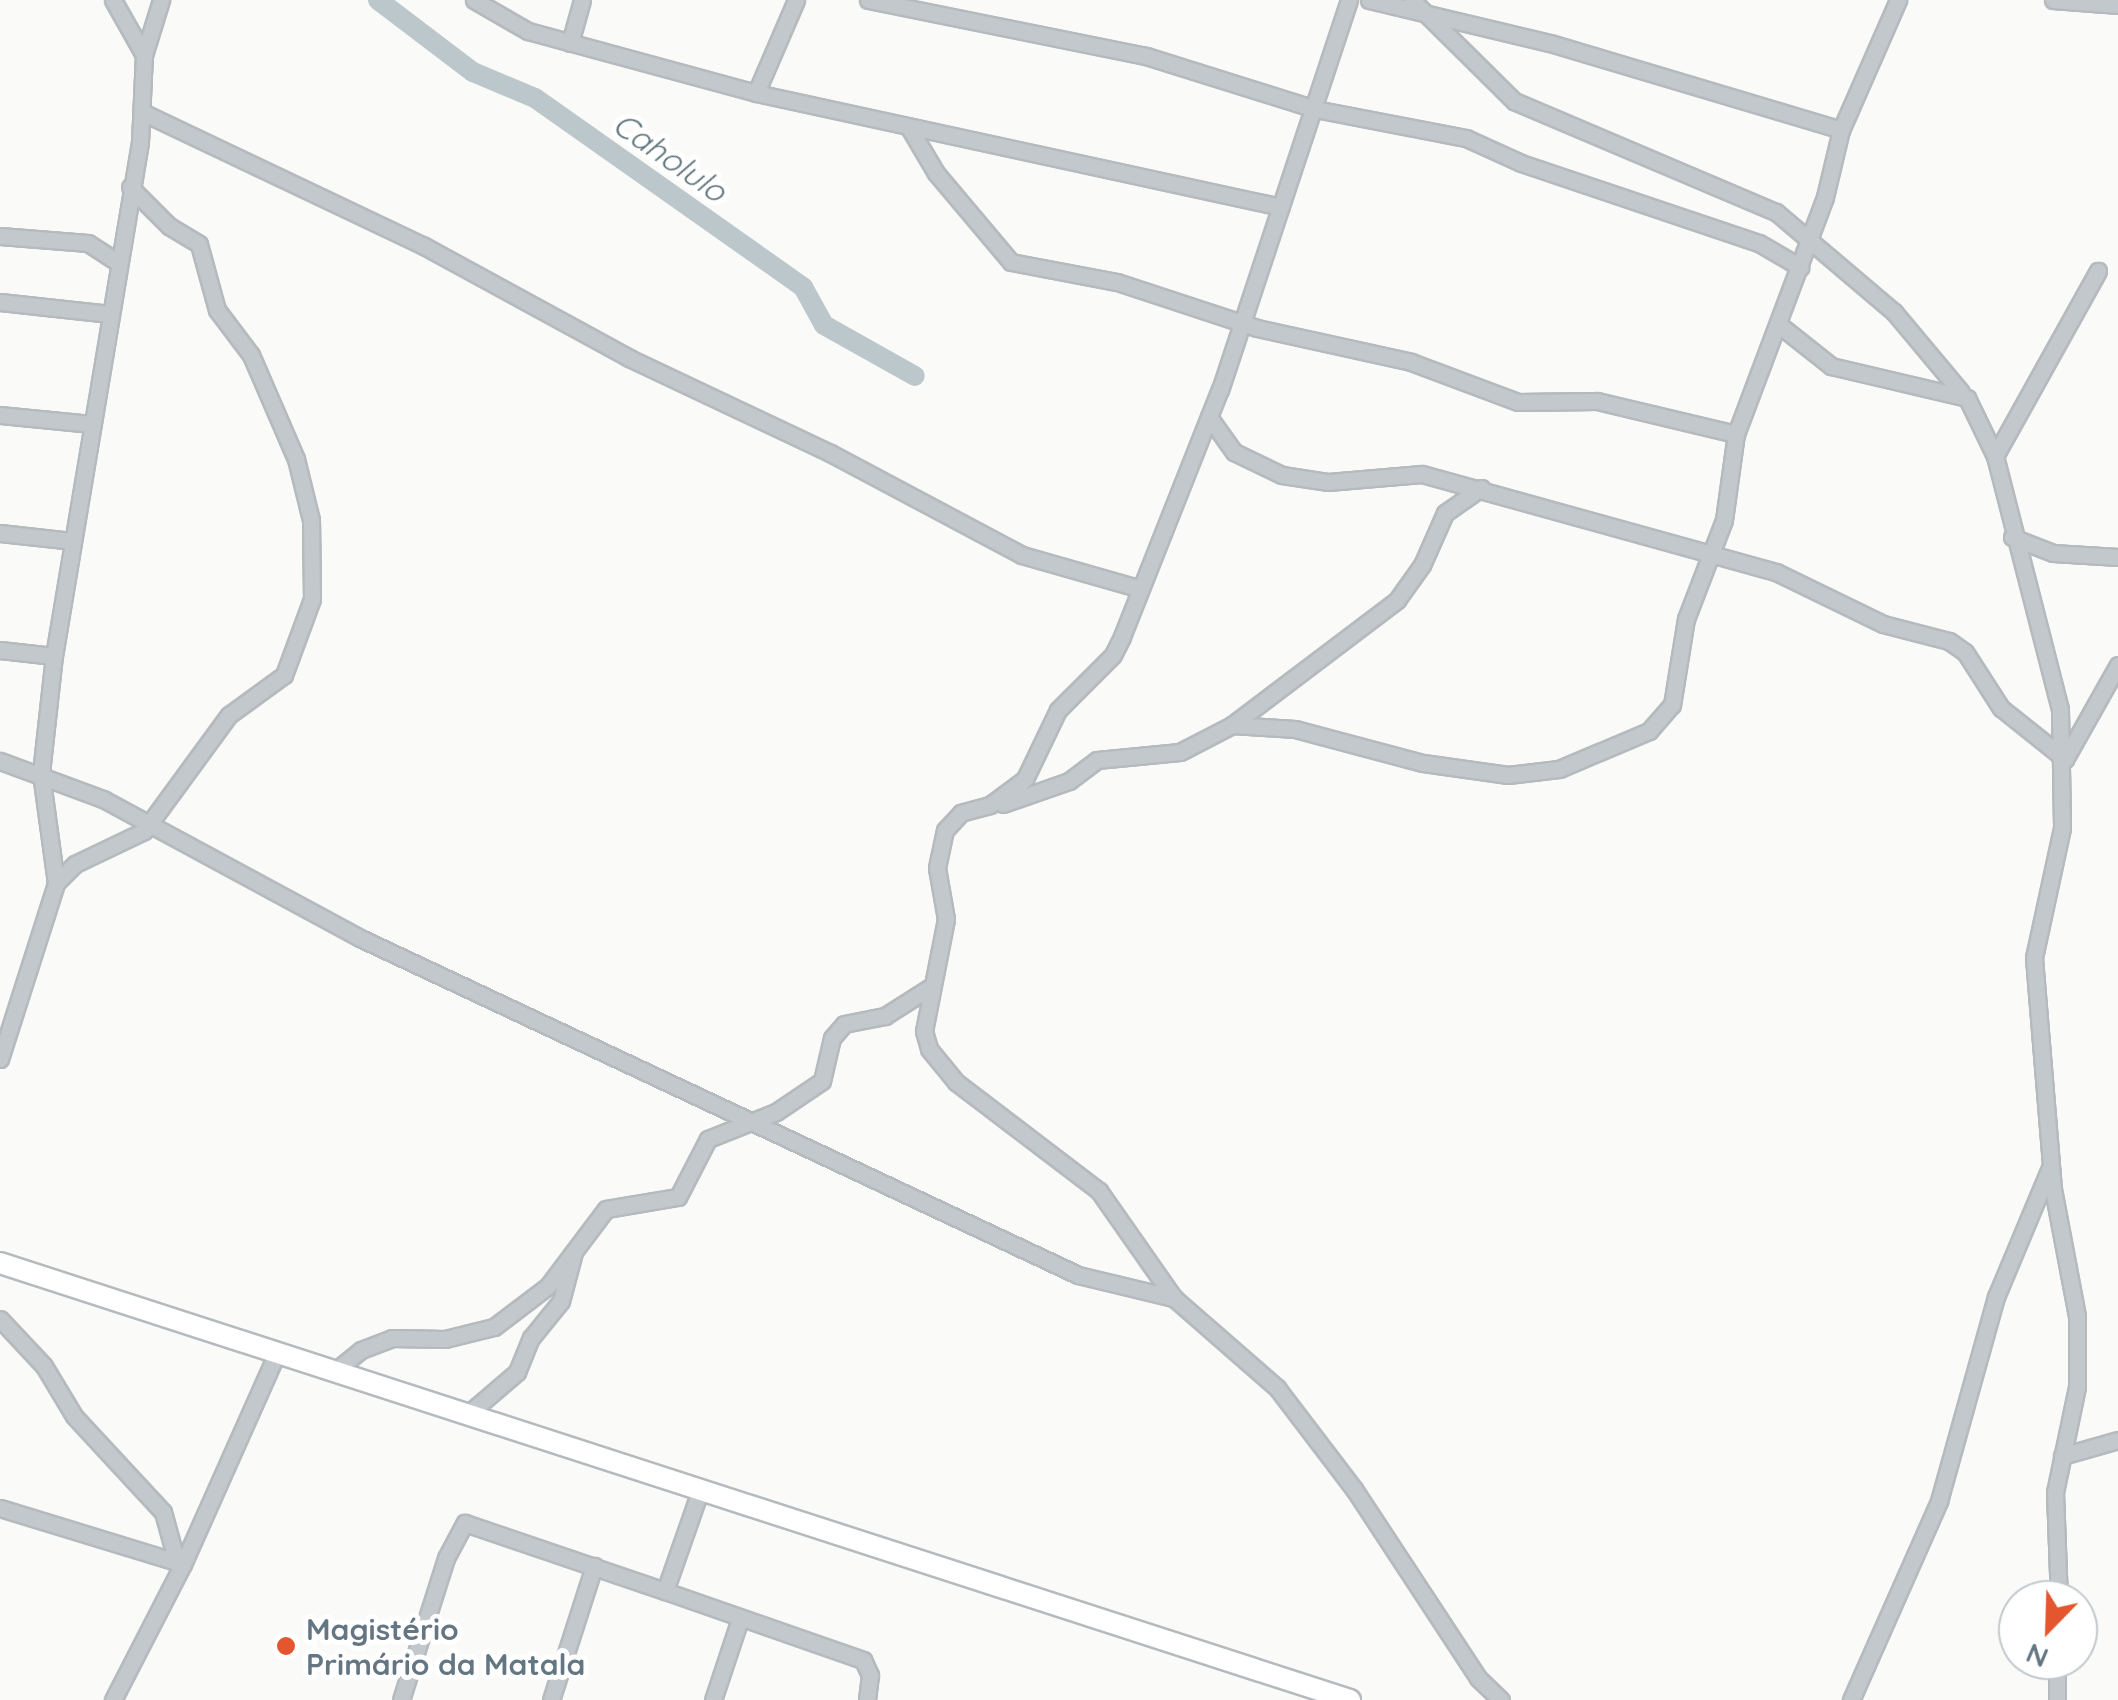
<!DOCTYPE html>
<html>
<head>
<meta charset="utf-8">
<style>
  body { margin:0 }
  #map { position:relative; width:2118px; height:1700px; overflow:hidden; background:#fafaf8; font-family:Quicksand,sans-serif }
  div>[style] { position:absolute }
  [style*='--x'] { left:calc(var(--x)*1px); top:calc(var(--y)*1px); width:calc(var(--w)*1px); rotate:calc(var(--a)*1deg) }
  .river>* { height:20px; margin:-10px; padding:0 10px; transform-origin:10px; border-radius:10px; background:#bbc7cb }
  .roads { filter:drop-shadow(2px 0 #b5babe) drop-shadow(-2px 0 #b5babe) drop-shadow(0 2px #b5babe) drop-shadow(0 -2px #b5babe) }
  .minor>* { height:15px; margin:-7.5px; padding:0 7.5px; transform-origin:7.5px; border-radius:7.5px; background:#c3c8cc }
  .major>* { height:20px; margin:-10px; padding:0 10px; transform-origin:10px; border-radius:10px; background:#fff }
  .dots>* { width:28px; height:28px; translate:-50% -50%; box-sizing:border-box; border:5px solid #fff; border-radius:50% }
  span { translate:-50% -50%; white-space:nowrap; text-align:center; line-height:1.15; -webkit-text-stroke:10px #fff; paint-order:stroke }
  .poi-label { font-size:30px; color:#657683; font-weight:700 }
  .left { translate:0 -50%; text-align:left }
  .water-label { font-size:32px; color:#60757c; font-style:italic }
  .north { position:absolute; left:1998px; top:1580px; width:100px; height:100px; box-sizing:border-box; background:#fff; border:2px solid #c1c8cd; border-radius:50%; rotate:203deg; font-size:28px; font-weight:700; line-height:40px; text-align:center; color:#657683 }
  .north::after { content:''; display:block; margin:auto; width:35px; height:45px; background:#e4572e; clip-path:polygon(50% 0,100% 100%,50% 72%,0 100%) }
</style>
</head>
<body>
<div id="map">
  <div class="river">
    <i style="--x:378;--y:0;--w:119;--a:37.2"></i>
    <i style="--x:473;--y:72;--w:67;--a:22.8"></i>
    <i style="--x:535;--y:98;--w:328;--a:35.2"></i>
    <i style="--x:803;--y:287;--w:43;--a:61.1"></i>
    <i style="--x:824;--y:325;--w:104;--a:29.3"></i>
  </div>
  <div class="roads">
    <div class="minor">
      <i style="--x:113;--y:0;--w:63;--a:60.6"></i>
      <i style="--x:474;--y:0;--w:62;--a:29.9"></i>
      <i style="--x:528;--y:31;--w:236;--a:15.2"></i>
      <i style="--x:756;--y:93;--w:537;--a:12.25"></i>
      <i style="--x:868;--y:0;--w:284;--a:11.4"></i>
      <i style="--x:1146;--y:56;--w:177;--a:17.4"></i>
      <i style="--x:1315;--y:109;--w:154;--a:10.9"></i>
      <i style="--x:1466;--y:138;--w:60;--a:24.4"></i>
      <i style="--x:1521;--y:163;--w:251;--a:18.6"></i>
      <i style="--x:1759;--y:243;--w:48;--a:30.3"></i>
      <i style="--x:1349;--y:0;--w:410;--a:108.3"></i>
      <i style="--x:1220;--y:389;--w:267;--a:111.6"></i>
      <i style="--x:1122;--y:637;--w:20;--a:117"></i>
      <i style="--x:1113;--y:655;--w:78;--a:135"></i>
      <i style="--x:1058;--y:710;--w:76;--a:115.6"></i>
      <i style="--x:1025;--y:779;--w:44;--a:143.4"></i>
      <i style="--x:990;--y:805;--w:30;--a:165"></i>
      <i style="--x:961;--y:813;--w:23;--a:133"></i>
      <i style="--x:945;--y:830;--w:39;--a:102"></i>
      <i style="--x:937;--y:868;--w:52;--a:80"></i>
      <i style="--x:946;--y:919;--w:114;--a:101.1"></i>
      <i style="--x:924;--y:1031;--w:19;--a:74"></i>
      <i style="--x:929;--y:1049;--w:43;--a:50.7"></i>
      <i style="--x:956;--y:1082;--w:180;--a:37.3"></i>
      <i style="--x:1099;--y:1191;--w:131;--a:55"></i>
      <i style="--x:1174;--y:1298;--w:137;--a:41.1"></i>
      <i style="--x:1277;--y:1388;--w:127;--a:52.7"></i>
      <i style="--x:1354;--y:1489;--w:226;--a:56.7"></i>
      <i style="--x:1478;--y:1678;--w:32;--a:44"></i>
      <i style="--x:1369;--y:0;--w:186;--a:13.4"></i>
      <i style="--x:1550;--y:43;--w:304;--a:16.6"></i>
      <i style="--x:1412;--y:0;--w:144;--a:44.7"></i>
      <i style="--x:1514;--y:101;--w:285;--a:23"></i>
      <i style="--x:1776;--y:212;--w:155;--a:40.3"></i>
      <i style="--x:1894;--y:312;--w:104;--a:50.1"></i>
      <i style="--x:2053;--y:0;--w:65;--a:4.4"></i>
      <i style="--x:570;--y:43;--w:45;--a:-74.4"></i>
      <i style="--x:756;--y:93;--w:101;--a:-66.7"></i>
      <i style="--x:144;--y:113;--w:310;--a:25.4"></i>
      <i style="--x:424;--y:246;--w:234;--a:28.6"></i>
      <i style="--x:629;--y:358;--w:222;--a:25.3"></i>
      <i style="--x:830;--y:453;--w:217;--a:28"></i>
      <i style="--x:1022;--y:555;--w:121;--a:15.9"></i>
      <i style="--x:910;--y:129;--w:51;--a:59.4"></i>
      <i style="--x:936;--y:173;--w:116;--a:49.9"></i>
      <i style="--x:1011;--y:262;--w:108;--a:10.7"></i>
      <i style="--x:1117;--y:282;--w:147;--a:18.2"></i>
      <i style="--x:1257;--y:328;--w:158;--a:12.4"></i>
      <i style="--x:1411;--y:362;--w:114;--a:20.5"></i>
      <i style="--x:1518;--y:402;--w:79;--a:-0.7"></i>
      <i style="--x:1597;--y:401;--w:143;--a:13.4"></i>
      <i style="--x:1736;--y:434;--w:253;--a:-69.4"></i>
      <i style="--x:1825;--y:197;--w:69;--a:-76.6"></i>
      <i style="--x:1841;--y:130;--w:142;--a:-66.3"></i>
      <i style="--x:0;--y:236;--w:88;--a:4.5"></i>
      <i style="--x:88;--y:243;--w:37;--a:33"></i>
      <i style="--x:0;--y:302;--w:111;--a:6.2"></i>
      <i style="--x:1778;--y:324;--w:68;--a:38.4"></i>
      <i style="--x:1831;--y:366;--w:140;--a:13.2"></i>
      <i style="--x:1967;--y:398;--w:64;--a:64.2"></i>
      <i style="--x:1995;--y:456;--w:262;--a:75.6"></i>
      <i style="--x:2060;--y:710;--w:118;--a:89"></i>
      <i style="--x:2062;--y:828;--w:133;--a:102.2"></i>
      <i style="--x:2034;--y:958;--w:232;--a:85.3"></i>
      <i style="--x:2053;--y:1189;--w:129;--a:79.3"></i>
      <i style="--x:2077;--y:1316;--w:71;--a:90"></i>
      <i style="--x:2077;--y:1387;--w:107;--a:101.8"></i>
      <i style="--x:2055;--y:1492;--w:108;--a:87.9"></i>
      <i style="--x:0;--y:415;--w:92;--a:5.6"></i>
      <i style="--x:1209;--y:417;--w:43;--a:54.5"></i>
      <i style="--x:1234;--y:452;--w:53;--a:25.6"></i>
      <i style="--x:1282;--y:475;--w:47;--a:8.7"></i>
      <i style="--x:1328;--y:482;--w:94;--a:-4.9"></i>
      <i style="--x:1422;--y:474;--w:367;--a:15.5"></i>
      <i style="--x:1776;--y:572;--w:119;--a:25.9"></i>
      <i style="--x:1883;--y:624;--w:68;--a:14.4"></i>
      <i style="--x:1949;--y:641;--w:19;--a:35"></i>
      <i style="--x:1965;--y:652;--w:67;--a:57.3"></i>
      <i style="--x:2001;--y:708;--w:82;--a:38.6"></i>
      <i style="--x:2065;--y:759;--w:108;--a:-60.6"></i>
      <i style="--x:1995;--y:456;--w:212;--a:-60.9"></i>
      <i style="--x:0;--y:533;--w:72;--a:6.3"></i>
      <i style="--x:2012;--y:537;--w:44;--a:21.3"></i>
      <i style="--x:2053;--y:553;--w:65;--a:3.5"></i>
      <i style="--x:0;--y:650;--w:54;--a:6.3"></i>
      <i style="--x:1232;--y:725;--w:207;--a:-37.1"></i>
      <i style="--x:1397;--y:600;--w:43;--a:-54.5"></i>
      <i style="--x:1422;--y:565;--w:57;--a:-66.1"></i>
      <i style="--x:1445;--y:513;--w:44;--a:-34.8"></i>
      <i style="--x:0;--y:761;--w:110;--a:20.3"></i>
      <i style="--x:103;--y:799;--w:292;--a:28.4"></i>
      <i style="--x:360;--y:938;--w:793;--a:25.14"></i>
      <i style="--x:1078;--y:1275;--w:99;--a:13.5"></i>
      <i style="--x:1003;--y:804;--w:70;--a:-19.2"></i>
      <i style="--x:1069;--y:781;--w:35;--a:-37"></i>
      <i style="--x:1097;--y:760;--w:83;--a:-5.5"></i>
      <i style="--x:1180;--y:752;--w:59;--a:-27.4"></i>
      <i style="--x:1232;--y:725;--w:63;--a:3.6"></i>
      <i style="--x:1295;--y:729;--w:132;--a:14.9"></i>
      <i style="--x:1423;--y:763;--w:86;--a:8"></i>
      <i style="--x:1508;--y:775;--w:51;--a:-6.7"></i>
      <i style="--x:1559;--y:769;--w:98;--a:-22.9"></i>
      <i style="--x:1649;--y:731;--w:35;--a:-49"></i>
      <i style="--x:1672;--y:705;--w:87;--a:-80.8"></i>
      <i style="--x:1686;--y:619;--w:106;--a:-69"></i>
      <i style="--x:1724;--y:520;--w:87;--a:-82.1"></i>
      <i style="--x:56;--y:883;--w:27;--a:-45"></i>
      <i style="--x:75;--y:864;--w:76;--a:-25.6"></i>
      <i style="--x:144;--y:831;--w:144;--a:-53.8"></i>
      <i style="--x:229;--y:715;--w:68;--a:-36"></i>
      <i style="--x:284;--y:675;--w:81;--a:-69.8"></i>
      <i style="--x:312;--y:599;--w:79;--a:-90.7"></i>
      <i style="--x:311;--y:520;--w:63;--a:-103.8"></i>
      <i style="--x:296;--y:459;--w:113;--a:-113.4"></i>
      <i style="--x:251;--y:355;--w:56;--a:-127.1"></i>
      <i style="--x:217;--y:310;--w:68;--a:-105.3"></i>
      <i style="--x:199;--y:244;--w:35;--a:-149"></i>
      <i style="--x:169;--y:226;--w:55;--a:-135"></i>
      <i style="--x:0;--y:1059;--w:185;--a:-72.3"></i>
      <i style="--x:56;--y:883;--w:111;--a:-97.8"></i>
      <i style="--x:41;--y:773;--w:118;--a:-83.7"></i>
      <i style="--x:54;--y:656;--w:521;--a:-80.5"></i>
      <i style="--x:140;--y:142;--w:87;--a:-87.4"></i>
      <i style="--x:144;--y:55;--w:58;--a:-72.8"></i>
      <i style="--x:0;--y:1319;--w:64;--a:46.9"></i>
      <i style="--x:44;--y:1366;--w:58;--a:59"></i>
      <i style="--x:74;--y:1416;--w:131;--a:47.2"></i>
      <i style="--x:163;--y:1512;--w:53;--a:74.6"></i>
      <i style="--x:335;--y:1371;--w:33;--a:-39"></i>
      <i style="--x:361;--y:1350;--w:33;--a:-21"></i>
      <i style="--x:392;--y:1338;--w:53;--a:1.1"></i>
      <i style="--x:445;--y:1339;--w:50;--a:-13.8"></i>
      <i style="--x:494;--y:1327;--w:68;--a:-37.2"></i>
      <i style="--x:548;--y:1286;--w:96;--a:-53"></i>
      <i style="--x:606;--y:1209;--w:73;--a:-9.5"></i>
      <i style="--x:678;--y:1197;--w:65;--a:-62.7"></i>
      <i style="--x:708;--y:1139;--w:73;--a:-21.7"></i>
      <i style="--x:776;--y:1112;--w:55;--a:-34"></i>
      <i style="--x:822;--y:1081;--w:44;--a:-76.9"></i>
      <i style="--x:832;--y:1038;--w:18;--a:-49"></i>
      <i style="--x:844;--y:1024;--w:42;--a:-11"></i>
      <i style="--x:885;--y:1016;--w:52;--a:-32.5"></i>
      <i style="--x:468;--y:1414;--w:65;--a:-40.6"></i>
      <i style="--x:517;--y:1372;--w:37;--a:-68"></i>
      <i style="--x:531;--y:1338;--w:48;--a:-51"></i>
      <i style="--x:561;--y:1301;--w:51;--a:-75.1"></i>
      <i style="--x:2062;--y:1456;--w:58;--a:-15.9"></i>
      <i style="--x:700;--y:1491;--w:106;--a:109.3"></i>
      <i style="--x:665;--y:1591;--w:210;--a:19.2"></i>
      <i style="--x:863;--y:1660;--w:17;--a:65"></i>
      <i style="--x:870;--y:1675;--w:25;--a:97"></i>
      <i style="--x:0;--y:1508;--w:191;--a:17"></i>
      <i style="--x:113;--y:1700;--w:153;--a:-62.8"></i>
      <i style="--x:183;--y:1564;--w:231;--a:-66"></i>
      <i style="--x:401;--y:1700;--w:149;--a:-72.4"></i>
      <i style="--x:446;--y:1558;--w:40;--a:-62"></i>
      <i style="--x:465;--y:1523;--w:211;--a:18.8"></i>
      <i style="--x:551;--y:1700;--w:141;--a:-72.2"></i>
      <i style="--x:713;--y:1700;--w:85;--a:-71.6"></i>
      <i style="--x:1851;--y:1700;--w:218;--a:-66.1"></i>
      <i style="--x:1939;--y:1501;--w:212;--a:-74.4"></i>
      <i style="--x:1996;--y:1297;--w:140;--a:-67.3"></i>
      <i style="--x:2057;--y:1700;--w:40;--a:-90"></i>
    </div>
    <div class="major">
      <i style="--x:0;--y:1263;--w:1419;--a:17.94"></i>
    </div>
  </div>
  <div class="dots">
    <i style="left:286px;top:1646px;background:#e4572e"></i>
  </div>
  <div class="poi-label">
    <span class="left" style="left:306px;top:1646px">Magistério<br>Primário da Matala</span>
  </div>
  <div class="water-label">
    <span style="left:670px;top:157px;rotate:35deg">Caholulo</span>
  </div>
  <div class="north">N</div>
</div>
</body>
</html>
